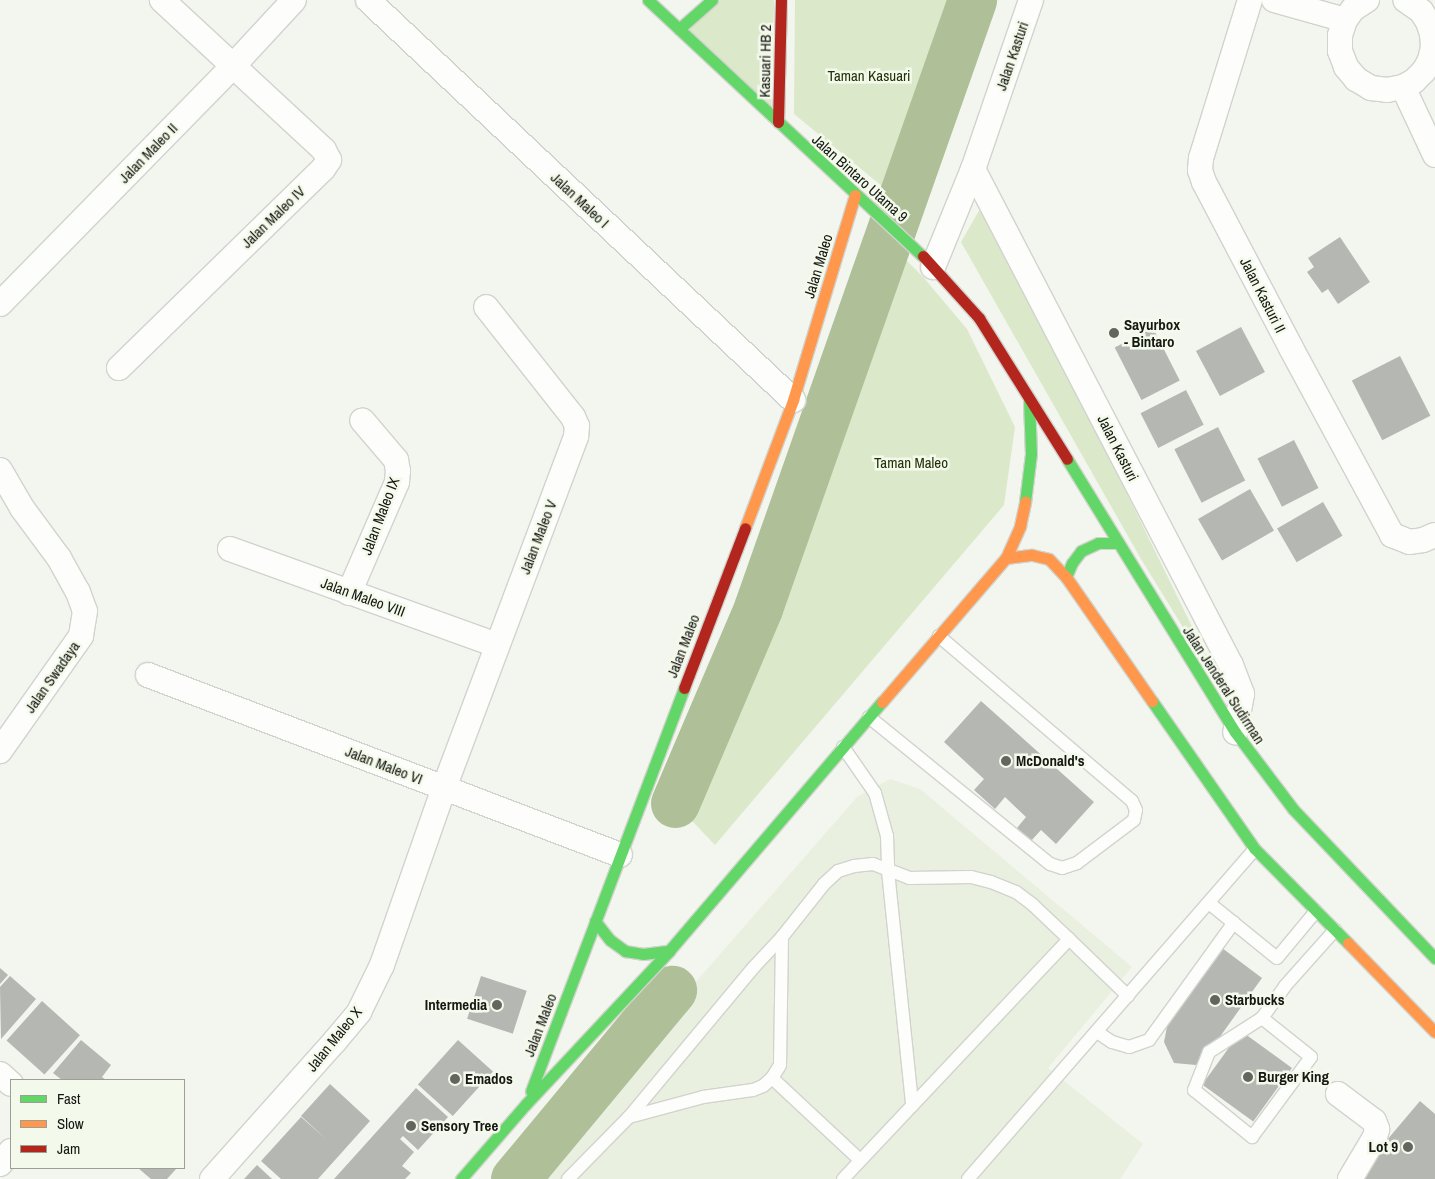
<!DOCTYPE html>
<html>
<head>
<meta charset="utf-8">
<style>
  body { margin:0 }
  #map { position:relative; width:1435px; height:1179px; overflow:hidden; background:#f3f6ee; font-family:"Archivo Narrow",sans-serif }
  div>[style] { position:absolute }
  [style*='--x'] { left:calc(var(--x)*1px); top:calc(var(--y)*1px); width:calc(var(--w)*1px); rotate:calc(var(--a)*1deg) }
  .built>* { inset:0; background:#e9f0e0 }
  .green>* { inset:0; background:#dbe8ca }
  .river>* { height:49px; margin:-24.5px; padding:0 24.5px; transform-origin:24.5px; border-radius:24.5px; background:#afbf98 }
  .building>* { inset:0; background:#b5b7b2; transform-origin:0 0 }
  .roads { filter:drop-shadow(1px 0 #d1d3cd) drop-shadow(-1px 0 #d1d3cd) drop-shadow(0 1px #d1d3cd) drop-shadow(0 -1px #d1d3cd) }
  .lane>* { height:12px; margin:-6px; padding:0 6px; transform-origin:6px; border-radius:6px; background:#fdfefc }
  .street>* { height:24px; margin:-12px; padding:0 12px; transform-origin:12px; border-radius:12px; background:#fdfefc }
  .fast>* { height:11px; margin:-5.5px; padding:0 5.5px; transform-origin:5.5px; border-radius:5.5px; background:#63d668 }
  .slow>* { height:11px; margin:-5.5px; padding:0 5.5px; transform-origin:5.5px; border-radius:5.5px; background:#ff974d }
  .jam>* { height:11px; margin:-5.5px; padding:0 5.5px; transform-origin:5.5px; border-radius:5.5px; background:#b3261e }
  .dots>* { width:14px; height:14px; translate:-50% -50%; box-sizing:border-box; border:2px solid #f4faeb; border-radius:50% }
  span { translate:-50% -50%; white-space:nowrap; text-align:center; line-height:1.15; -webkit-text-stroke:5px #f4faeb; paint-order:stroke }
  .street-label { font-size:15px; color:#151712 }
  .park-label { font-size:15px; color:#233008 }
  .poi-label { font-size:15px; color:#151712; font-weight:700 }
  .left { translate:0 -50%; text-align:left }
  .right { translate:-100% -50%; text-align:right }
  .legend { position:absolute; left:10px; top:1079px; width:175px; height:90px; box-sizing:border-box; background:#f4faeb; border:1px solid #9b9f94; margin:0; padding:6px 9px; list-style:none; font-size:15px; color:#151712 }
  .legend li { display:flex; align-items:center; gap:10px; height:25px }
  .legend b { width:25px; border:1px solid #9b9f94 }
</style>
</head>
<body>
<div id="map">
  <div class="built">
    <i style="clip-path:polygon(890px 779px,920px 789px,1132px 967px,1048px 1068px,1143px 1144px,1120px 1179px,524px 1179px,857px 797px)"></i>
  </div>
  <div class="green">
    <i style="clip-path:polygon(714px 0,774px 0,771px 120px,681px 32px)"></i>
    <i style="clip-path:polygon(795px 0,975px 0,905px 205px,794px 114px)"></i>
    <i style="clip-path:polygon(984px 202px,1229px 702px,1141px 559px,961px 242px)"></i>
    <i style="clip-path:polygon(886px 240px,924px 278px,967px 329px,1015px 427px,1004px 505px,715px 845px,675px 803px,864px 311px)"></i>
  </div>
  <div class="river">
    <i style="--x:675;--y:803;--w:212;--a:-66.9"></i>
    <i style="--x:758;--y:608;--w:645;--a:-70.61"></i>
    <i style="--x:515;--y:1179;--w:246;--a:-50.3"></i>
  </div>
  <div class="building">
    <i style="clip-path:polygon(1340px 237px,1370px 282px,1338px 304px,1328px 289px,1322px 293px,1307px 272px,1314px 267px,1308px 258px)"></i>
    <i style="left:1241px;top:327px;width:51px;height:51px;rotate:62deg"></i>
    <i style="left:1153px;top:328px;width:59px;height:43px;rotate:63deg"></i>
    <i style="left:1400px;top:356px;width:67px;height:54px;rotate:63deg"></i>
    <i style="left:1186px;top:390px;width:39px;height:51px;rotate:63deg"></i>
    <i style="left:1218px;top:427px;width:60px;height:49px;rotate:63deg"></i>
    <i style="left:1294px;top:440px;width:54px;height:41px;rotate:63deg"></i>
    <i style="left:1250px;top:489px;width:48px;height:60px;rotate:60deg"></i>
    <i style="left:1323px;top:502px;width:39px;height:53px;rotate:60deg"></i>
    <i style="clip-path:polygon(981px 701px,1094px 802px,1056px 844px,1041px 830px,1031px 841px,1017px 828px,1026px 817px,1005px 797px,995px 809px,974px 790px,984px 779px,944px 742px)"></i>
    <i style="clip-path:polygon(1222px 948px,1262px 978px,1209px 1052px,1196px 1065px,1174px 1063px,1164px 1042px,1168px 1022px)"></i>
    <i style="clip-path:polygon(0 968px,8px 975px,0 984px)"></i>
    <i style="clip-path:polygon(10px 976px,36px 999px,1px 1039px,0 987px)"></i>
    <i style="left:481px;top:976px;width:48px;height:45px;rotate:18deg"></i>
    <i style="left:42px;top:1001px;width:51px;height:53px;rotate:42deg"></i>
    <i style="left:1241px;top:1031px;width:63px;height:66px;rotate:36deg"></i>
    <i style="clip-path:polygon(81px 1040px,111px 1065px,102px 1077px,106px 1080px,62px 1080px,53px 1073px)"></i>
    <i style="left:458px;top:1040px;width:47px;height:60px;rotate:42deg"></i>
    <i style="clip-path:polygon(330px 1084px,370px 1121px,318px 1179px,281px 1179px,261px 1161px,301px 1117px,326px 1139px,301px 1116px)"></i>
    <i style="clip-path:polygon(416px 1088px,448px 1117px,418px 1150px,403px 1136px,400px 1139px,414px 1152px,402px 1166px,411px 1173px,405px 1179px,334px 1179px)"></i>
    <i style="clip-path:polygon(1420px 1101px,1435px 1114px,1435px 1179px,1354px 1179px)"></i>
    <i style="clip-path:polygon(257px 1165px,272px 1179px,244px 1179px)"></i>
    <i style="clip-path:polygon(138px 1168px,177px 1168px,167px 1179px,151px 1179px)"></i>
  </div>
  <div class="roads">
    <div class="lane">
      <i style="--x:869;--y:717;--w:233;--a:39.1"></i>
      <i style="--x:1050;--y:864;--w:13;--a:18"></i>
      <i style="--x:1062;--y:868;--w:16;--a:-18"></i>
      <i style="--x:1077;--y:863;--w:71;--a:-37"></i>
      <i style="--x:1134;--y:820;--w:10;--a:-79"></i>
      <i style="--x:1136;--y:810;--w:10;--a:-114"></i>
      <i style="--x:1132;--y:801;--w:254;--a:-139.5"></i>
      <i style="--x:843;--y:747;--w:56;--a:55.2"></i>
      <i style="--x:875;--y:793;--w:45;--a:74.4"></i>
      <i style="--x:887;--y:836;--w:35;--a:88"></i>
      <i style="--x:888;--y:871;--w:235;--a:84.1"></i>
      <i style="--x:1209;--y:903;--w:87;--a:39"></i>
      <i style="--x:1277;--y:958;--w:61;--a:-50.3"></i>
      <i style="--x:1262;--y:1018;--w:63;--a:147.3"></i>
      <i style="--x:1209;--y:1052;--w:41;--a:111.5"></i>
      <i style="--x:1194;--y:1090;--w:75;--a:39"></i>
      <i style="--x:1252;--y:1137;--w:99;--a:-53.6"></i>
      <i style="--x:1311;--y:1057;--w:63;--a:-141.5"></i>
      <i style="--x:1262;--y:1018;--w:39;--a:-54"></i>
      <i style="--x:1285;--y:986;--w:75;--a:-48.2"></i>
      <i style="--x:1097;--y:1032;--w:18;--a:34"></i>
      <i style="--x:1112;--y:1042;--w:18;--a:16"></i>
      <i style="--x:1129;--y:1047;--w:21;--a:-19"></i>
      <i style="--x:1149;--y:1040;--w:145;--a:-54.2"></i>
      <i style="--x:772;--y:1078;--w:120;--a:43"></i>
      <i style="--x:629;--y:1117;--w:77;--a:-15.1"></i>
      <i style="--x:703;--y:1097;--w:50;--a:-8"></i>
      <i style="--x:753;--y:1090;--w:11;--a:-22"></i>
      <i style="--x:763;--y:1086;--w:12;--a:-42"></i>
      <i style="--x:772;--y:1078;--w:15;--a:-58"></i>
      <i style="--x:780;--y:1065;--w:128;--a:-89.1"></i>
      <i style="--x:568;--y:1179;--w:87;--a:-45.5"></i>
      <i style="--x:629;--y:1117;--w:195;--a:-50.2"></i>
      <i style="--x:754;--y:967;--w:41;--a:-47"></i>
      <i style="--x:782;--y:937;--w:68;--a:-51.6"></i>
      <i style="--x:824;--y:884;--w:19;--a:-43"></i>
      <i style="--x:838;--y:871;--w:17;--a:-17"></i>
      <i style="--x:854;--y:866;--w:19;--a:-6"></i>
      <i style="--x:873;--y:864;--w:39;--a:21"></i>
      <i style="--x:909;--y:878;--w:62;--a:-0.9"></i>
      <i style="--x:971;--y:877;--w:21;--a:14"></i>
      <i style="--x:991;--y:882;--w:27;--a:22"></i>
      <i style="--x:1016;--y:892;--w:20;--a:37"></i>
      <i style="--x:1032;--y:904;--w:51;--a:43.4"></i>
      <i style="--x:843;--y:1179;--w:330;--a:-46.7"></i>
      <i style="--x:1069;--y:939;--w:82;--a:44"></i>
      <i style="--x:968;--y:1179;--w:437;--a:-49"></i>
    </div>
    <div class="street">
      <i style="--x:368;--y:0;--w:584;--a:43.26"></i>
      <i style="--x:1031;--y:0;--w:179;--a:108.9"></i>
      <i style="--x:973;--y:169;--w:559;--a:62.52"></i>
      <i style="--x:1231;--y:665;--w:31;--a:69"></i>
      <i style="--x:1242;--y:694;--w:39;--a:100"></i>
      <i style="--x:1250;--y:0;--w:165;--a:107.2"></i>
      <i style="--x:1201;--y:158;--w:12;--a:95"></i>
      <i style="--x:1200;--y:170;--w:13;--a:72"></i>
      <i style="--x:1204;--y:182;--w:187;--a:62.3"></i>
      <i style="--x:1291;--y:348;--w:213;--a:61.6"></i>
      <i style="--x:1392;--y:535;--w:18;--a:22"></i>
      <i style="--x:1409;--y:542;--w:14;--a:-8"></i>
      <i style="--x:1423;--y:540;--w:13;--a:-23"></i>
      <i style="--x:1274;--y:0;--w:74;--a:15.7"></i>
      <i style="--x:1367;--y:0;--w:17;--a:147"></i>
      <i style="--x:1353;--y:9;--w:14;--a:126"></i>
      <i style="--x:1345;--y:20;--w:16;--a:108"></i>
      <i style="--x:1340;--y:35;--w:16;--a:90"></i>
      <i style="--x:1340;--y:51;--w:17;--a:69"></i>
      <i style="--x:1346;--y:67;--w:16;--a:50"></i>
      <i style="--x:1356;--y:79;--w:17;--a:31"></i>
      <i style="--x:1371;--y:88;--w:16;--a:7"></i>
      <i style="--x:1387;--y:90;--w:16;--a:-11"></i>
      <i style="--x:1403;--y:87;--w:13;--a:-29"></i>
      <i style="--x:1414;--y:81;--w:14;--a:-45"></i>
      <i style="--x:1424;--y:71;--w:13;--a:-61"></i>
      <i style="--x:1430;--y:60;--w:13;--a:-77"></i>
      <i style="--x:1433;--y:47;--w:13;--a:-94"></i>
      <i style="--x:1432;--y:34;--w:13;--a:-108"></i>
      <i style="--x:1428;--y:22;--w:13;--a:-122"></i>
      <i style="--x:1421;--y:11;--w:19;--a:-145"></i>
      <i style="--x:1403;--y:87;--w:75;--a:64.8"></i>
      <i style="--x:933;--y:267;--w:106;--a:-67.8"></i>
      <i style="--x:0;--y:304;--w:332;--a:-45.6"></i>
      <i style="--x:232;--y:67;--w:91;--a:-47.2"></i>
      <i style="--x:119;--y:368;--w:285;--a:-44.3"></i>
      <i style="--x:323;--y:169;--w:11;--a:-56"></i>
      <i style="--x:329;--y:160;--w:11;--a:-117"></i>
      <i style="--x:324;--y:150;--w:221;--a:-137.2"></i>
      <i style="--x:0;--y:470;--w:44;--a:59.9"></i>
      <i style="--x:22;--y:508;--w:62;--a:53.5"></i>
      <i style="--x:59;--y:558;--w:39;--a:61"></i>
      <i style="--x:78;--y:592;--w:20;--a:70"></i>
      <i style="--x:85;--y:611;--w:25;--a:99"></i>
      <i style="--x:81;--y:636;--w:141;--a:125.2"></i>
      <i style="--x:230;--y:549;--w:283;--a:19.8"></i>
      <i style="--x:349;--y:593;--w:121;--a:-66.6"></i>
      <i style="--x:397;--y:482;--w:11;--a:-85"></i>
      <i style="--x:398;--y:471;--w:11;--a:-100"></i>
      <i style="--x:396;--y:460;--w:52;--a:-130.4"></i>
      <i style="--x:148;--y:675;--w:505;--a:20.87"></i>
      <i style="--x:0;--y:1074;--w:15;--a:42"></i>
      <i style="--x:1338;--y:1094;--w:45;--a:36.9"></i>
      <i style="--x:1374;--y:1121;--w:9;--a:69"></i>
      <i style="--x:1377;--y:1129;--w:8;--a:104"></i>
      <i style="--x:1375;--y:1137;--w:49;--a:120.8"></i>
      <i style="--x:0;--y:1164;--w:17;--a:-50"></i>
      <i style="--x:212;--y:1179;--w:185;--a:-48.3"></i>
      <i style="--x:335;--y:1041;--w:38;--a:-50"></i>
      <i style="--x:359;--y:1012;--w:52;--a:-63.9"></i>
      <i style="--x:382;--y:965;--w:188;--a:-70.7"></i>
      <i style="--x:444;--y:788;--w:376;--a:-69.4"></i>
      <i style="--x:576;--y:436;--w:10;--a:-84"></i>
      <i style="--x:577;--y:426;--w:10;--a:-114"></i>
      <i style="--x:573;--y:417;--w:140;--a:-128.3"></i>
    </div>
    <div class="fast">
      <i style="--x:648;--y:0;--w:376;--a:43"></i>
      <i style="--x:679;--y:29;--w:44;--a:-41.3"></i>
      <i style="--x:1067;--y:459;--w:321;--a:58.4"></i>
      <i style="--x:1235;--y:732;--w:96;--a:53"></i>
      <i style="--x:1293;--y:809;--w:206;--a:46.4"></i>
      <i style="--x:1025;--y:502;--w:48;--a:-82.9"></i>
      <i style="--x:1031;--y:454;--w:55;--a:-92.1"></i>
      <i style="--x:1066;--y:577;--w:15;--a:-67"></i>
      <i style="--x:1072;--y:563;--w:15;--a:-53"></i>
      <i style="--x:1081;--y:551;--w:19;--a:-25"></i>
      <i style="--x:1098;--y:543;--w:19;--a:0"></i>
      <i style="--x:1152;--y:701;--w:180;--a:55.2"></i>
      <i style="--x:1255;--y:849;--w:132;--a:45.3"></i>
      <i style="--x:595;--y:921;--w:24;--a:52"></i>
      <i style="--x:610;--y:940;--w:19;--a:36"></i>
      <i style="--x:625;--y:951;--w:18;--a:9"></i>
      <i style="--x:643;--y:954;--w:26;--a:-7"></i>
      <i style="--x:531;--y:1091;--w:431;--a:-69.2"></i>
      <i style="--x:461;--y:1179;--w:99;--a:-49.1"></i>
      <i style="--x:526;--y:1104;--w:209;--a:-46.9"></i>
      <i style="--x:669;--y:951;--w:328;--a:-49.5"></i>
    </div>
    <div class="slow">
      <i style="--x:745;--y:528;--w:137;--a:-69.4"></i>
      <i style="--x:793;--y:400;--w:214;--a:-73.2"></i>
      <i style="--x:1006;--y:558;--w:26;--a:-7"></i>
      <i style="--x:1032;--y:555;--w:17;--a:13"></i>
      <i style="--x:1049;--y:559;--w:25;--a:47"></i>
      <i style="--x:1066;--y:577;--w:151;--a:55.3"></i>
      <i style="--x:882;--y:702;--w:190;--a:-49.3"></i>
      <i style="--x:1006;--y:558;--w:35;--a:-66"></i>
      <i style="--x:1020;--y:526;--w:25;--a:-78"></i>
      <i style="--x:1348;--y:943;--w:124;--a:45.7"></i>
    </div>
    <div class="jam">
      <i style="--x:778;--y:122;--w:122;--a:-88.6"></i>
      <i style="--x:923;--y:256;--w:84;--a:47.9"></i>
      <i style="--x:979;--y:318;--w:166;--a:58"></i>
      <i style="--x:684;--y:688;--w:171;--a:-69.1"></i>
    </div>
  </div>
  <div class="dots">
    <i style="left:1114px;top:333px;background:#63655f"></i>
    <i style="left:1006px;top:761px;background:#63655f"></i>
    <i style="left:1215px;top:1000px;background:#63655f"></i>
    <i style="left:497px;top:1005px;background:#63655f"></i>
    <i style="left:1248px;top:1077px;background:#63655f"></i>
    <i style="left:455px;top:1079px;background:#63655f"></i>
    <i style="left:411px;top:1126px;background:#63655f"></i>
    <i style="left:1408px;top:1147px;background:#63655f"></i>
  </div>
  <div class="street-label">
    <span style="left:1012px;top:56px;rotate:-71deg">Jalan Kasturi</span>
    <span style="left:765px;top:61px;rotate:-89deg">Kasuari HB 2</span>
    <span style="left:148px;top:153px;rotate:-46deg">Jalan Maleo II</span>
    <span style="left:860px;top:178px;rotate:42deg">Jalan Bintaro Utama 9</span>
    <span style="left:580px;top:200px;rotate:43deg">Jalan Maleo I</span>
    <span style="left:273px;top:217px;rotate:-44deg">Jalan Maleo IV</span>
    <span style="left:818px;top:266px;rotate:-73deg">Jalan Maleo</span>
    <span style="left:1263px;top:295px;rotate:63deg">Jalan Kasturi II</span>
    <span style="left:1118px;top:448px;rotate:63deg">Jalan Kasturi</span>
    <span style="left:380px;top:516px;rotate:-69deg">Jalan Maleo IX</span>
    <span style="left:538px;top:537px;rotate:-69deg">Jalan Maleo V</span>
    <span style="left:363px;top:597px;rotate:20deg">Jalan Maleo VIII</span>
    <span style="left:683px;top:646px;rotate:-69deg">Jalan Maleo</span>
    <span style="left:52px;top:677px;rotate:-55deg">Jalan Swadaya</span>
    <span style="left:1224px;top:685px;rotate:57deg">Jalan Jenderal Sudirman</span>
    <span style="left:384px;top:765px;rotate:21deg">Jalan Maleo VI</span>
    <span style="left:540px;top:1025px;rotate:-69deg">Jalan Maleo</span>
    <span style="left:334px;top:1039px;rotate:-51deg">Jalan Maleo X</span>
  </div>
  <div class="park-label">
    <span style="left:869px;top:76px">Taman Kasuari</span>
    <span style="left:911px;top:463px">Taman Maleo</span>
  </div>
  <div class="poi-label">
    <span class="left" style="left:1124px;top:333px">Sayurbox<br>- Bintaro</span>
    <span class="left" style="left:1016px;top:761px">McDonald's</span>
    <span class="left" style="left:1225px;top:1000px">Starbucks</span>
    <span class="right" style="left:487px;top:1005px">Intermedia</span>
    <span class="left" style="left:1258px;top:1077px">Burger King</span>
    <span class="left" style="left:465px;top:1079px">Emados</span>
    <span class="left" style="left:421px;top:1126px">Sensory Tree</span>
    <span class="right" style="left:1398px;top:1147px">Lot 9</span>
  </div>
  <ul class="legend">
  <li><b style="height:6px;background:#63d668"></b>Fast</li>
  <li><b style="height:6px;background:#ff974d"></b>Slow</li>
  <li><b style="height:6px;background:#b3261e"></b>Jam</li>
  </ul>
</div>
</body>
</html>
